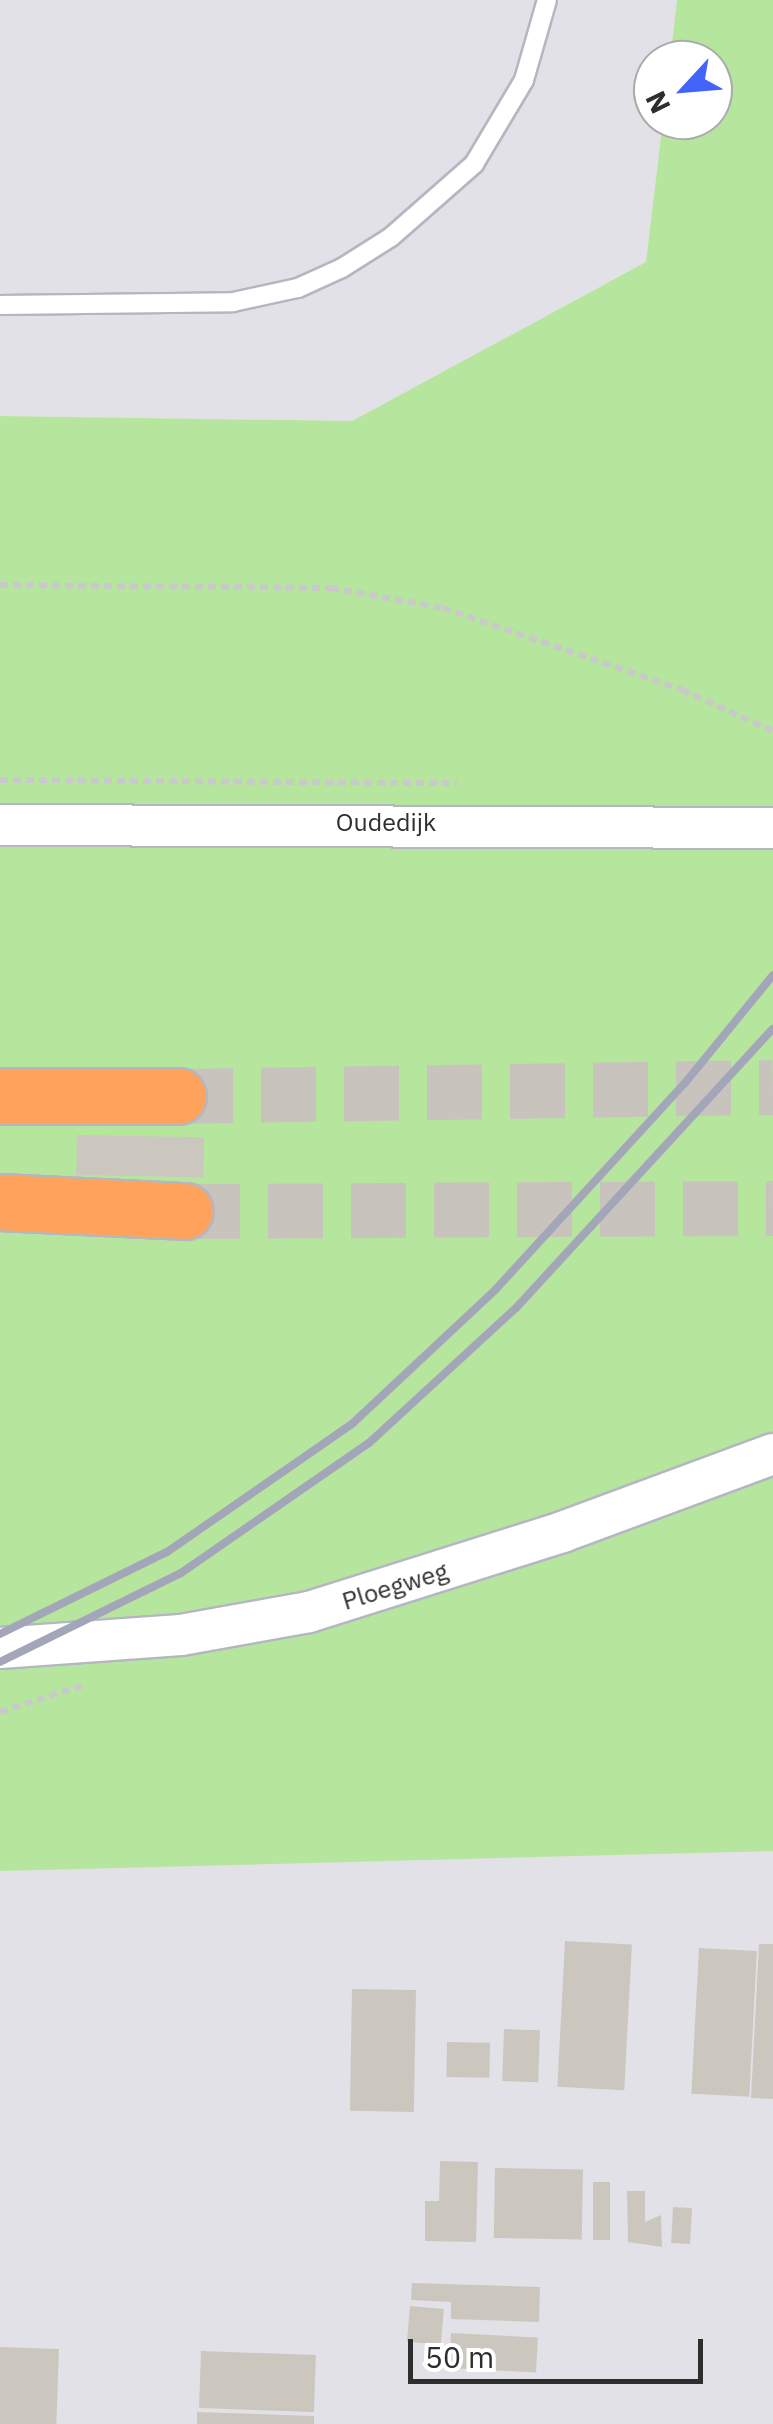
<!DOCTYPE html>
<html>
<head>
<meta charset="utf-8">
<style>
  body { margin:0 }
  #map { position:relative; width:773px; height:2424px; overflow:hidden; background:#efe9e1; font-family:"IBM Plex Sans",sans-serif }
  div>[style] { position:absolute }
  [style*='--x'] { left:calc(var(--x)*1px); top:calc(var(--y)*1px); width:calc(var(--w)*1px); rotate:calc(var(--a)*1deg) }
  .industrial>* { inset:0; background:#e3e1e8; transform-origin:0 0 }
  .green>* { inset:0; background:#b6e59e }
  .building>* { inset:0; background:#cbc7bf; transform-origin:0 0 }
  .motorway-tunnel>* { height:55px; margin-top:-27.5px; transform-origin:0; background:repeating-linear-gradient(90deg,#c8c4bd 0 55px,transparent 0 83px) }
  .path>* { height:6px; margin-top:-3px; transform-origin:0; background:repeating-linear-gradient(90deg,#c9c9c9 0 8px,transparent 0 13px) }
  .roads { filter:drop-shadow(2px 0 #b4b7c1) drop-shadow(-2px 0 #b4b7c1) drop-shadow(0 2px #b4b7c1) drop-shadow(0 -2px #b4b7c1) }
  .service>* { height:18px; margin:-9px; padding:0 9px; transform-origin:9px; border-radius:9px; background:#fff }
  .tertiary>* { height:40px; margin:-20px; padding:0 20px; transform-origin:20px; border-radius:20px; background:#fff }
  .motorway>* { height:55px; margin:-27.5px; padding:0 27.5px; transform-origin:27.5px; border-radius:27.5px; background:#ffa35c }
  .rail>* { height:8px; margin:-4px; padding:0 4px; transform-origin:4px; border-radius:4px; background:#a3a6b8 }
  span { translate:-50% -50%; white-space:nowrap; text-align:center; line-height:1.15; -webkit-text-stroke:8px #fff; paint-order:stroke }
  .street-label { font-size:25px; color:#2e2e2e }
  .north { position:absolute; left:633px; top:40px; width:100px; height:100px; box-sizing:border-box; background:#fff; border:2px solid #ababab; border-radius:50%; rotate:244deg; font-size:28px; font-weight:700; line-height:40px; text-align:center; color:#2e2e2e }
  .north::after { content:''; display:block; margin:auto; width:35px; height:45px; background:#4264fb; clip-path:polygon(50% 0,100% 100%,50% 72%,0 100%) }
  .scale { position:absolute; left:408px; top:2339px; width:295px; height:45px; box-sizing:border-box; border:5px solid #2e2e2e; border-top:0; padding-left:12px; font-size:30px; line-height:35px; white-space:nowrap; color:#2e2e2e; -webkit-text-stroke:8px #fff; paint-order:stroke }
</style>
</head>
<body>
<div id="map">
  <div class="industrial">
    <i style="clip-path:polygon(0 0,677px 0,670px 60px,653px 60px,653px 120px,663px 120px,646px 262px,352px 421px,0 416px)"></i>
    <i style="left:773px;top:1851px;width:573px;height:773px;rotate:90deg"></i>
  </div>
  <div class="green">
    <i style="clip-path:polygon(677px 0,773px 0,773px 1851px,0 1871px,0 416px,352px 421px,646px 262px,663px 120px,713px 120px,713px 60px,670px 60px)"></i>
  </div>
  <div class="building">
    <i style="left:77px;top:1135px;width:127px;height:40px;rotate:1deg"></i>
    <i style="left:565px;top:1941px;width:67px;height:146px;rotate:3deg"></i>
    <i style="clip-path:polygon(759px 1944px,773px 1944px,773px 2099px,751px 2098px)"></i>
    <i style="left:699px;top:1948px;width:58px;height:146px;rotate:3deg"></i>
    <i style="left:416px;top:1990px;width:122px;height:64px;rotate:91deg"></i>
    <i style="left:504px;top:2029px;width:36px;height:52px;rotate:2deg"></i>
    <i style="left:447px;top:2042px;width:43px;height:35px;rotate:1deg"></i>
    <i style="clip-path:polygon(440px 2161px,478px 2162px,476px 2242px,425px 2241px,425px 2201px,439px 2201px)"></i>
    <i style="left:495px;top:2168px;width:88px;height:70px;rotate:1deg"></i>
    <i style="left:593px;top:2182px;width:17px;height:58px"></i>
    <i style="clip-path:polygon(627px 2191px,645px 2191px,645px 2222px,661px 2215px,662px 2247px,628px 2242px)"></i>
    <i style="left:673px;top:2207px;width:19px;height:36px;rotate:3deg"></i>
    <i style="clip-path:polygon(412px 2283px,540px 2287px,539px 2322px,451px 2319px,451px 2302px,411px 2300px)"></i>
    <i style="left:410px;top:2306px;width:34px;height:36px;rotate:5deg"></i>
    <i style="left:451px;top:2333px;width:87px;height:35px;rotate:3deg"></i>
    <i style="left:0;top:2347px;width:59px;height:77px;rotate:2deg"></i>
    <i style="left:201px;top:2351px;width:115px;height:57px;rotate:2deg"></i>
    <i style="clip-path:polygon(197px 2412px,314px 2416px,314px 2424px,197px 2424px)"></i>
  </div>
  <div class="motorway-tunnel">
    <i style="--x:178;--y:1096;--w:595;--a:-0.87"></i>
    <i style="--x:185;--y:1211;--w:588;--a:-0.29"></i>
  </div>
  <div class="path">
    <i style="--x:0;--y:585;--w:331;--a:0.5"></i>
    <i style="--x:331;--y:588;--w:114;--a:10.1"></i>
    <i style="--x:443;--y:608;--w:253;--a:18.9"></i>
    <i style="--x:682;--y:690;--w:100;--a:24.3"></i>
    <i style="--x:0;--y:780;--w:457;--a:0.4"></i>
    <i style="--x:0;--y:1712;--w:88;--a:-17.8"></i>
  </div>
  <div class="roads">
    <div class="service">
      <i style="--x:0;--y:305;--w:233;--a:-0.7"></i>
      <i style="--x:233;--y:302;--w:66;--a:-12.2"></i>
      <i style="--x:298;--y:288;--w:48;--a:-24.4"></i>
      <i style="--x:342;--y:268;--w:58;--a:-32.3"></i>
      <i style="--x:391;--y:237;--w:111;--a:-41.3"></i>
      <i style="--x:474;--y:164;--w:98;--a:-59.2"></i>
      <i style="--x:524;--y:80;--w:83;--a:-74"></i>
    </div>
    <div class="tertiary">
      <i style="--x:0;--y:825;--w:773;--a:0.22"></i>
      <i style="--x:0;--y:1648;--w:181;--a:-4.1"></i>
      <i style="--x:181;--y:1635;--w:130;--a:-10.2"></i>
      <i style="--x:309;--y:1612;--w:265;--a:-17.5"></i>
      <i style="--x:562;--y:1532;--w:225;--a:-20.3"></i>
    </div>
    <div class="motorway">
      <i style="--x:0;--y:1096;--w:178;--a:0"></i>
      <i style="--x:0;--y:1202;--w:185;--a:2.8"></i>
    </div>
  </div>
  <div class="rail">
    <i style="--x:0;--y:1634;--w:186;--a:-26.2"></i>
    <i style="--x:167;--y:1552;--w:226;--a:-34.7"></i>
    <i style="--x:353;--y:1423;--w:196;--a:-43.1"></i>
    <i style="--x:496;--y:1289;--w:280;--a:-47.5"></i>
    <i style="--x:685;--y:1083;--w:139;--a:-50.8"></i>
    <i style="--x:0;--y:1662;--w:202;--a:-26.2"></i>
    <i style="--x:181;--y:1573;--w:229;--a:-34.7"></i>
    <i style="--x:369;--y:1443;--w:200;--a:-42.6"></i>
    <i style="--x:516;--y:1308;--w:379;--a:-47.4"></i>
  </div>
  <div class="street-label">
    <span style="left:386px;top:822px">Oudedijk</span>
    <span style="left:395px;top:1586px;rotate:-17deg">Ploegweg</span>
  </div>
  <div class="north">N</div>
  <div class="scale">50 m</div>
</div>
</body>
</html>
